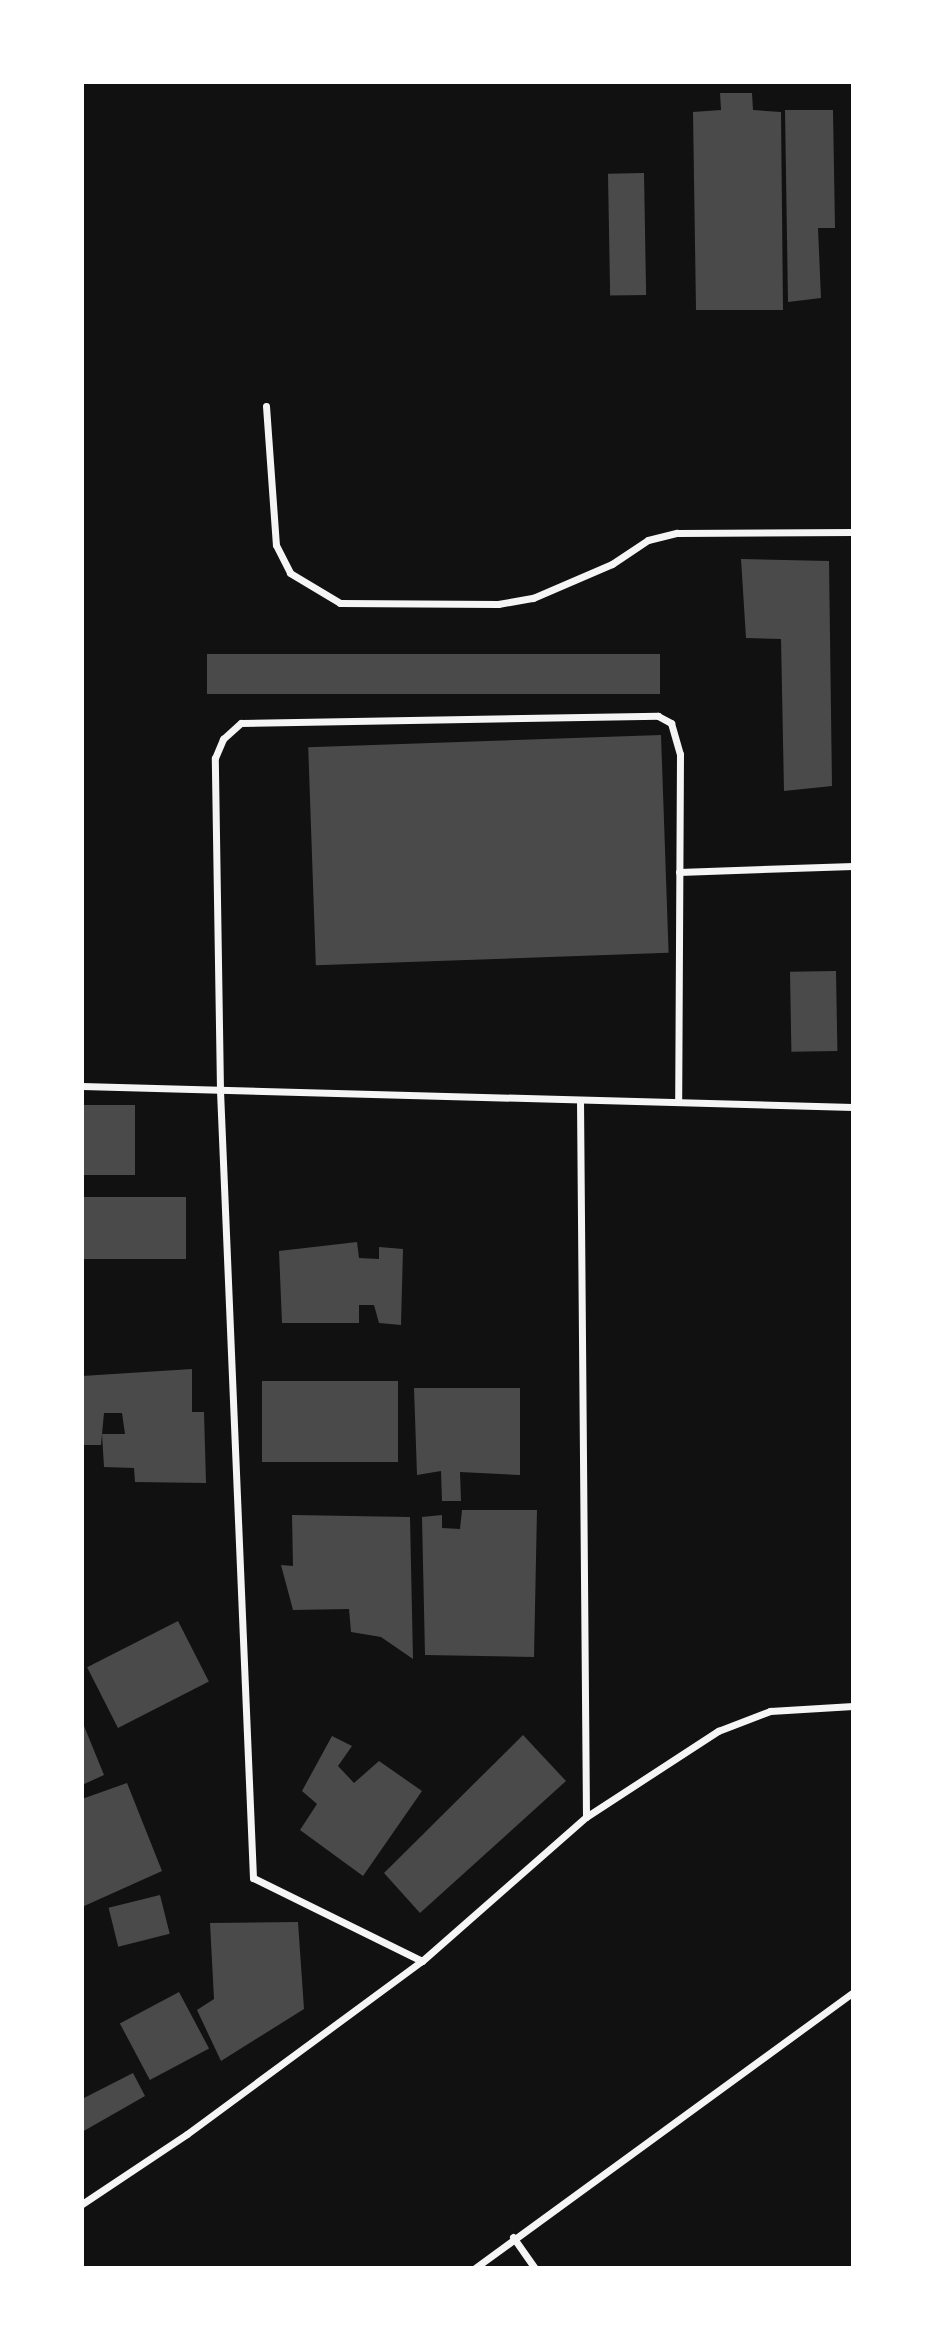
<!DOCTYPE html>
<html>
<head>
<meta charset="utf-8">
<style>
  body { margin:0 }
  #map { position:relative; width:935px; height:2350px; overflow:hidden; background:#111; font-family:"Zilla Slab",serif }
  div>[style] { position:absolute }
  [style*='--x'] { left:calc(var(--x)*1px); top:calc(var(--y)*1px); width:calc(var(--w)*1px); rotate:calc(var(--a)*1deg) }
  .building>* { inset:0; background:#4a4a4a; transform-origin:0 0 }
  .minor>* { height:7px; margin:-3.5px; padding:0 3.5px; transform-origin:3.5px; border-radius:3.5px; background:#f5f5f5 }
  span { translate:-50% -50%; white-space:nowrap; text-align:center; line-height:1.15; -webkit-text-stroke:5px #fff; paint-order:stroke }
  .frame { position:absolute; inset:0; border:84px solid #fff; pointer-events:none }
</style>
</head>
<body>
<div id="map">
  <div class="building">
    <i style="clip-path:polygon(720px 93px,752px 93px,753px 110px,781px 112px,783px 310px,696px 310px,693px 112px,721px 110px)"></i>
    <i style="clip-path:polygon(785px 110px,833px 110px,835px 228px,818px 228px,821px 298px,788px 302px)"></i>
    <i style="left:644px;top:173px;width:122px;height:36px;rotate:89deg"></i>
    <i style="clip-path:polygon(741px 559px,829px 561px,832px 786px,784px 791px,781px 639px,746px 638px)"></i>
    <i style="left:207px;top:654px;width:453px;height:40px"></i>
    <i style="left:661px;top:735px;width:218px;height:353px;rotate:88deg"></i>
    <i style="left:836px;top:971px;width:80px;height:46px;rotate:89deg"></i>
    <i style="left:82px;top:1105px;width:53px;height:70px"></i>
    <i style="left:82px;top:1197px;width:104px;height:62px"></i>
    <i style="clip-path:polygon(357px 1242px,359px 1258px,379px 1259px,379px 1247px,403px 1249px,401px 1325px,379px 1323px,374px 1305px,359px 1305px,359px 1323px,282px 1323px,279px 1251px)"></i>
    <i style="clip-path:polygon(192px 1369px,192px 1412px,204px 1412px,206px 1483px,135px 1482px,134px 1468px,104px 1467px,102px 1434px,125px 1434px,122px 1413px,104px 1413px,102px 1434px,101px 1445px,82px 1445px,82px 1376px)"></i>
    <i style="left:262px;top:1381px;width:136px;height:81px"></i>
    <i style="clip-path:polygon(414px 1388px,520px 1388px,520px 1475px,460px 1472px,461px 1501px,442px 1501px,441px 1471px,417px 1475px)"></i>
    <i style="clip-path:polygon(462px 1510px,537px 1510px,534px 1657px,425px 1655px,422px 1517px,442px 1515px,442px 1528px,460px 1529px)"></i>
    <i style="clip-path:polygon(292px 1515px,410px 1517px,413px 1659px,381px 1637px,351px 1632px,349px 1609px,293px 1610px,281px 1565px,293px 1566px)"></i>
    <i style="left:178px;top:1621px;width:68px;height:102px;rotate:63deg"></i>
    <i style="clip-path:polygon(82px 1721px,104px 1775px,82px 1785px)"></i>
    <i style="clip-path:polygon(523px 1735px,566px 1781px,420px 1913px,384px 1873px)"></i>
    <i style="clip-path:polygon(332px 1736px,352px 1746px,338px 1766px,354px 1783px,379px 1761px,422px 1791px,363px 1876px,300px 1830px,317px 1804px,302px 1791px)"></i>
    <i style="clip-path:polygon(127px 1783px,162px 1871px,82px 1907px,82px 1799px)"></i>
    <i style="left:160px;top:1895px;width:40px;height:53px;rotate:76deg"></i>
    <i style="clip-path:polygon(298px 1922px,304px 2009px,221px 2061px,197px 2010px,214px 1999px,210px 1923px)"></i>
    <i style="left:179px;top:1992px;width:64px;height:67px;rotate:62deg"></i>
    <i style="clip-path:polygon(133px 2073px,145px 2096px,82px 2132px,82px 2099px)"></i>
  </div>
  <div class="minor">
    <i style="--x:266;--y:406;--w:139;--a:85.9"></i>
    <i style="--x:276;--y:545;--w:31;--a:63"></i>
    <i style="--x:290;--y:573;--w:58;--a:31"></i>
    <i style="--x:340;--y:603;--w:158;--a:0.4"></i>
    <i style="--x:498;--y:604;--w:36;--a:-10"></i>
    <i style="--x:533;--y:598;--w:86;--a:-23.3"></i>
    <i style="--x:612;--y:564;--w:43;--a:-33.7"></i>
    <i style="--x:648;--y:540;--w:30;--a:-14"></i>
    <i style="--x:677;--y:533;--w:176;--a:-0.3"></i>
    <i style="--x:679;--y:872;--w:174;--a:-2"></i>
    <i style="--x:82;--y:1086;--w:771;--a:1.56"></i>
    <i style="--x:580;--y:1100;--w:717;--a:89.52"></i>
    <i style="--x:422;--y:1961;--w:188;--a:-153.8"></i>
    <i style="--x:253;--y:1878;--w:789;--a:-92.4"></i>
    <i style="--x:220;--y:1090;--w:332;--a:-90.9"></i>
    <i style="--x:215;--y:758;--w:21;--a:-67"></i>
    <i style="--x:223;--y:739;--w:24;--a:-42"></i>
    <i style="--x:241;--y:723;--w:417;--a:-1"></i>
    <i style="--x:658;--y:716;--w:15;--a:28"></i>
    <i style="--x:671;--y:723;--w:32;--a:74"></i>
    <i style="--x:680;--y:754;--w:348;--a:90.3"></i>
    <i style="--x:82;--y:2204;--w:126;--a:-33.7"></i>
    <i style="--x:187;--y:2134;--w:292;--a:-36.4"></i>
    <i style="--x:422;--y:1961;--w:218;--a:-41.3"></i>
    <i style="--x:586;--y:1817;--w:158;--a:-33.1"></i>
    <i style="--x:718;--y:1731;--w:56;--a:-21"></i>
    <i style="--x:770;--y:1711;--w:83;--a:-3.4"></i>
    <i style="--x:513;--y:2237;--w:38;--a:55"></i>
    <i style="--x:475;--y:2268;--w:468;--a:-36.1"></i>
  </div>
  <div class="frame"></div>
</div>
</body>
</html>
